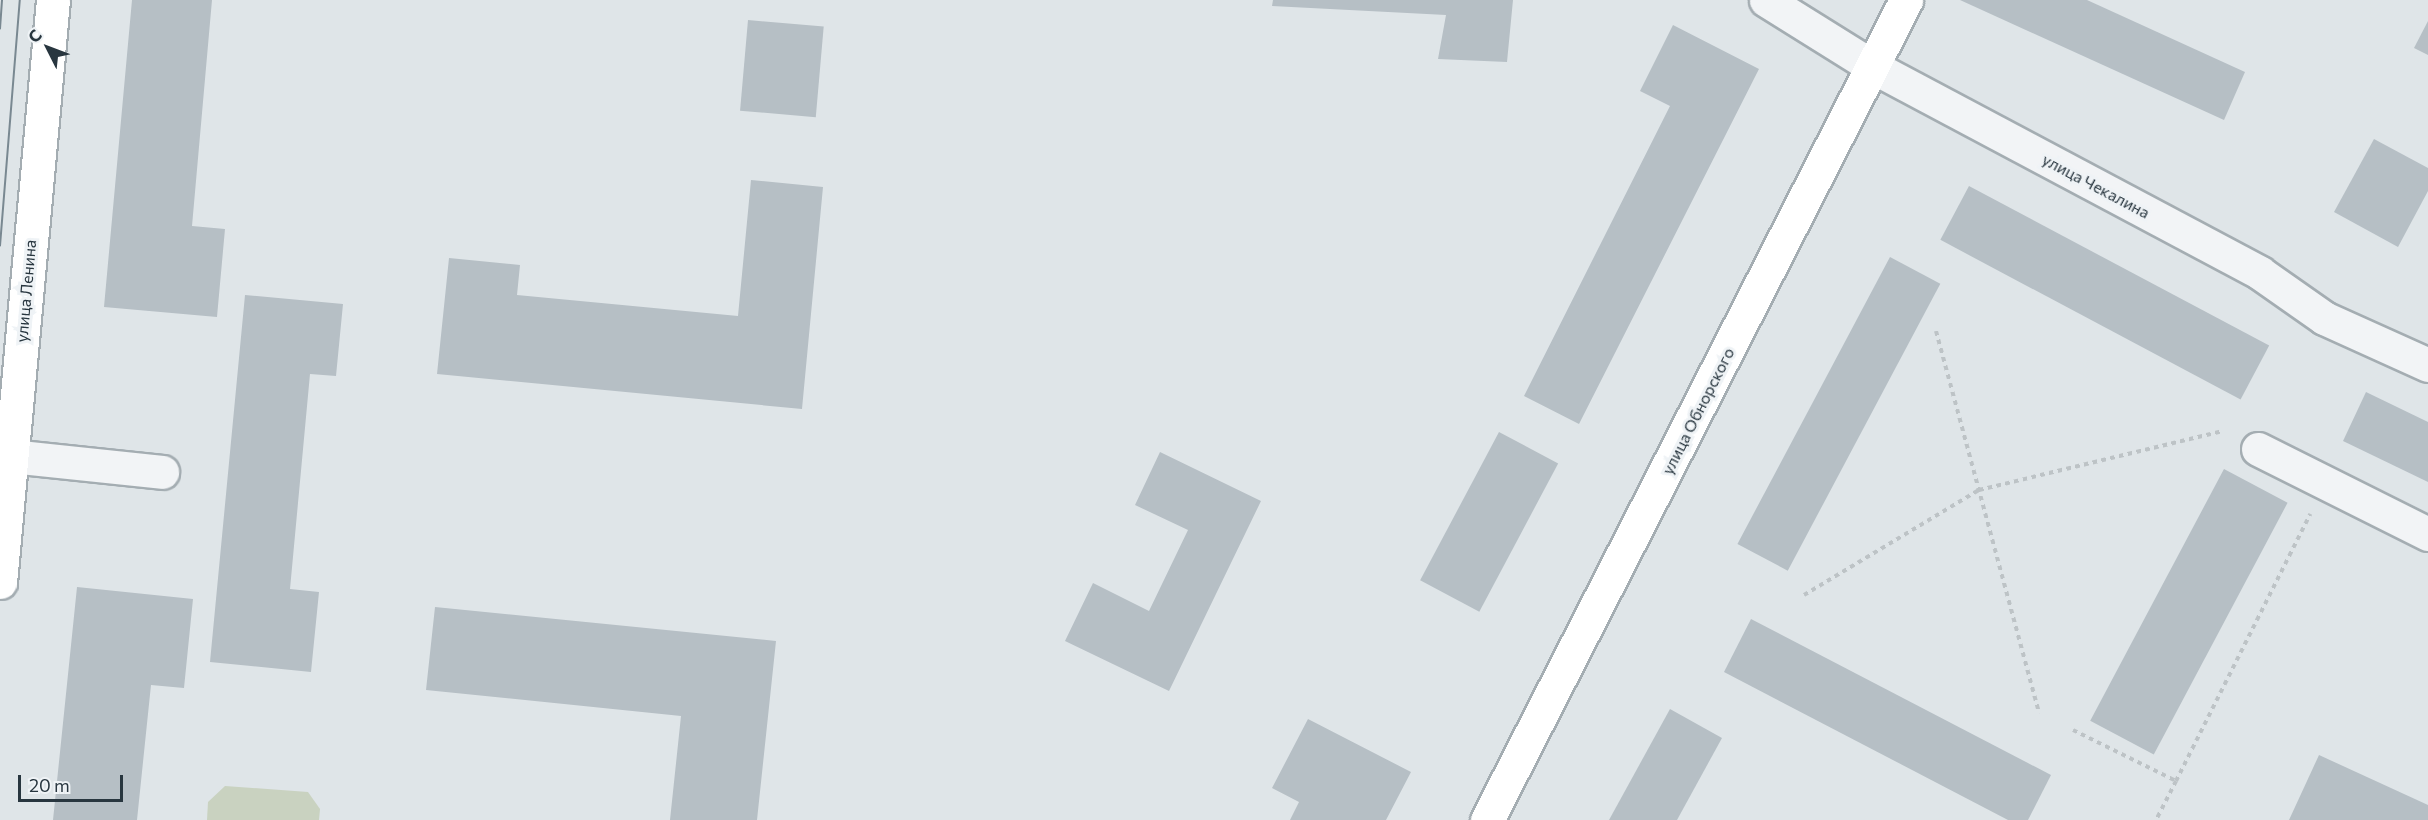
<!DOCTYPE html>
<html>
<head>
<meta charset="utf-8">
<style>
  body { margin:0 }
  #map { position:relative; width:2428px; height:820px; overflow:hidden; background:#dfe5e8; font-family:Commissioner,sans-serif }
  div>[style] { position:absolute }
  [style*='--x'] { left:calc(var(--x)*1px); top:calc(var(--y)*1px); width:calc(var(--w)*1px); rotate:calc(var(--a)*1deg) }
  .green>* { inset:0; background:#c9d2c0 }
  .building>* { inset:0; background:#b6bfc5; transform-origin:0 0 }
  .path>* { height:4px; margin-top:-2px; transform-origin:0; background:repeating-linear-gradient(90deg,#bdc3c6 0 4.5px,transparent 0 9px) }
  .roads { filter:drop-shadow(2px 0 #a4adb2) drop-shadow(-2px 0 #a4adb2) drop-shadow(0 2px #a4adb2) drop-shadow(0 -2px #a4adb2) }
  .minor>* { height:33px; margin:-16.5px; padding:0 16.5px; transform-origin:16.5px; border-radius:16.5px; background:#f2f4f6 }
  .major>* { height:33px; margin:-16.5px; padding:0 16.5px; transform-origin:16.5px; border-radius:16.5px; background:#fff }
  .tram>* { height:1.5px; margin:-0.75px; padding:0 0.75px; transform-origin:0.75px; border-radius:0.75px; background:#798891 }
  span { translate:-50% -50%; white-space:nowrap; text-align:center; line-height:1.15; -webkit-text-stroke:6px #eff3f6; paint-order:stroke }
  .street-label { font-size:16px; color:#28363f }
  .north { position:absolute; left:18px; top:18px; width:60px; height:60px; -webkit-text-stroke:4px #eff3f6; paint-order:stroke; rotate:312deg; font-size:16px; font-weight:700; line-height:24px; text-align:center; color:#28363f }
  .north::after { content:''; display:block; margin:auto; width:21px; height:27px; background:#28363f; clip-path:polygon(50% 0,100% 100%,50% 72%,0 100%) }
  .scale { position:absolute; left:18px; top:775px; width:105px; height:27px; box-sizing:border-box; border:3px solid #28363f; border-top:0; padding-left:8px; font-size:18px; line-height:21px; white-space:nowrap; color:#28363f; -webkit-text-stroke:4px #eff3f6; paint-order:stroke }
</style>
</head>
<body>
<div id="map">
  <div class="green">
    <i style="clip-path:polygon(225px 786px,308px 792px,320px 809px,319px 820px,207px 820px,208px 802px)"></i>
  </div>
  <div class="building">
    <i style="clip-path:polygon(132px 0,212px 0,192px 226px,225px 229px,217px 317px,104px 307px)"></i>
    <i style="clip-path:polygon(1273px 0,1513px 0,1507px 62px,1438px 59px,1446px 15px,1272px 6px)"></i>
    <i style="clip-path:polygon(1960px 0,2087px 0,2245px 72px,2224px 120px)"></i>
    <i style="left:748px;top:20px;width:76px;height:91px;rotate:5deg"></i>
    <i style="clip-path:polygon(2428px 21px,2428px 55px,2414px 48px)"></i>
    <i style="clip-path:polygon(1673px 25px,1759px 69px,1579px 424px,1524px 396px,1670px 106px,1640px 91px)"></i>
    <i style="clip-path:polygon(2374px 139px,2428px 168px,2428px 191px,2398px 247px,2334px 212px)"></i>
    <i style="clip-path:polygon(751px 180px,823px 187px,802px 409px,437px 374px,449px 258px,520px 265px,517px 295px,738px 316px)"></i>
    <i style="left:1969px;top:186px;width:340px;height:61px;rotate:28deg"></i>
    <i style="left:1890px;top:257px;width:57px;height:325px;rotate:28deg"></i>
    <i style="clip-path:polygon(245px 295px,343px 304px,336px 376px,310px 374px,290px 589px,319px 592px,311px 672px,210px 662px)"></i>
    <i style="clip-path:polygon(2366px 392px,2428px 422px,2428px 482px,2343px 441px)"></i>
    <i style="left:1499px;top:432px;width:67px;height:168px;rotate:28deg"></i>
    <i style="clip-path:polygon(1160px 452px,1261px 501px,1169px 691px,1065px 641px,1093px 583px,1149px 611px,1188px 530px,1135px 505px)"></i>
    <i style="left:2224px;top:469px;width:72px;height:285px;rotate:28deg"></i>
    <i style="clip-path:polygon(77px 587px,193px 599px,184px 688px,151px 685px,137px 820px,53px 820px)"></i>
    <i style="clip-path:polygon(435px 607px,776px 641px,757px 820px,670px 820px,681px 716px,426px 690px)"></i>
    <i style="clip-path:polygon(1751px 619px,2051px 775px,2028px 820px,2008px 820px,1724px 672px)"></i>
    <i style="clip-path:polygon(1670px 709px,1722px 738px,1677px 820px,1609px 820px)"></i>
    <i style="clip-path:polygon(1308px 719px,1411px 772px,1386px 820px,1290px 820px,1299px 802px,1272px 788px)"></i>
    <i style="clip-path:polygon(2319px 755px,2428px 805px,2428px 820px,2289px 820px)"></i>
  </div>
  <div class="path">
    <i style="--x:1936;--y:331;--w:396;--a:74.9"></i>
    <i style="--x:1804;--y:595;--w:204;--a:-31"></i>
    <i style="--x:1979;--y:490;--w:251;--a:-13.6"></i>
    <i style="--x:2073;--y:730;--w:115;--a:26.3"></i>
    <i style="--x:2176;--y:781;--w:44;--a:117.1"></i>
    <i style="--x:2176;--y:781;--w:299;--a:-63.3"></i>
  </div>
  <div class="roads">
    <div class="minor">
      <i style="--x:1766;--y:0;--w:128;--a:32"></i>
      <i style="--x:1875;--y:68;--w:436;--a:28"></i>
      <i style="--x:2260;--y:273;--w:78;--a:35.1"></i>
      <i style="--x:2324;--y:318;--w:114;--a:24.3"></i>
      <i style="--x:2258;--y:449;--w:190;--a:26.6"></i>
      <i style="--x:11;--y:456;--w:152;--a:6"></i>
    </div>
    <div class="major">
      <i style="--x:0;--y:582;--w:584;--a:-84.8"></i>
      <i style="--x:1487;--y:820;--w:921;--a:-62.93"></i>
    </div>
  </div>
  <div class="tram">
    <i style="--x:0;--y:29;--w:29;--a:-86"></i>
    <i style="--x:0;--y:246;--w:247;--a:-85.4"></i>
  </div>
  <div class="street-label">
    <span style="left:2096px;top:186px;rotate:28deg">улица Чекалина</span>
    <span style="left:26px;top:291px;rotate:-85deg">улица Ленина</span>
    <span style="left:1698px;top:411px;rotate:-63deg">улица Обнорского</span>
  </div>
  <div class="north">С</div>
  <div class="scale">20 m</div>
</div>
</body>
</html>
